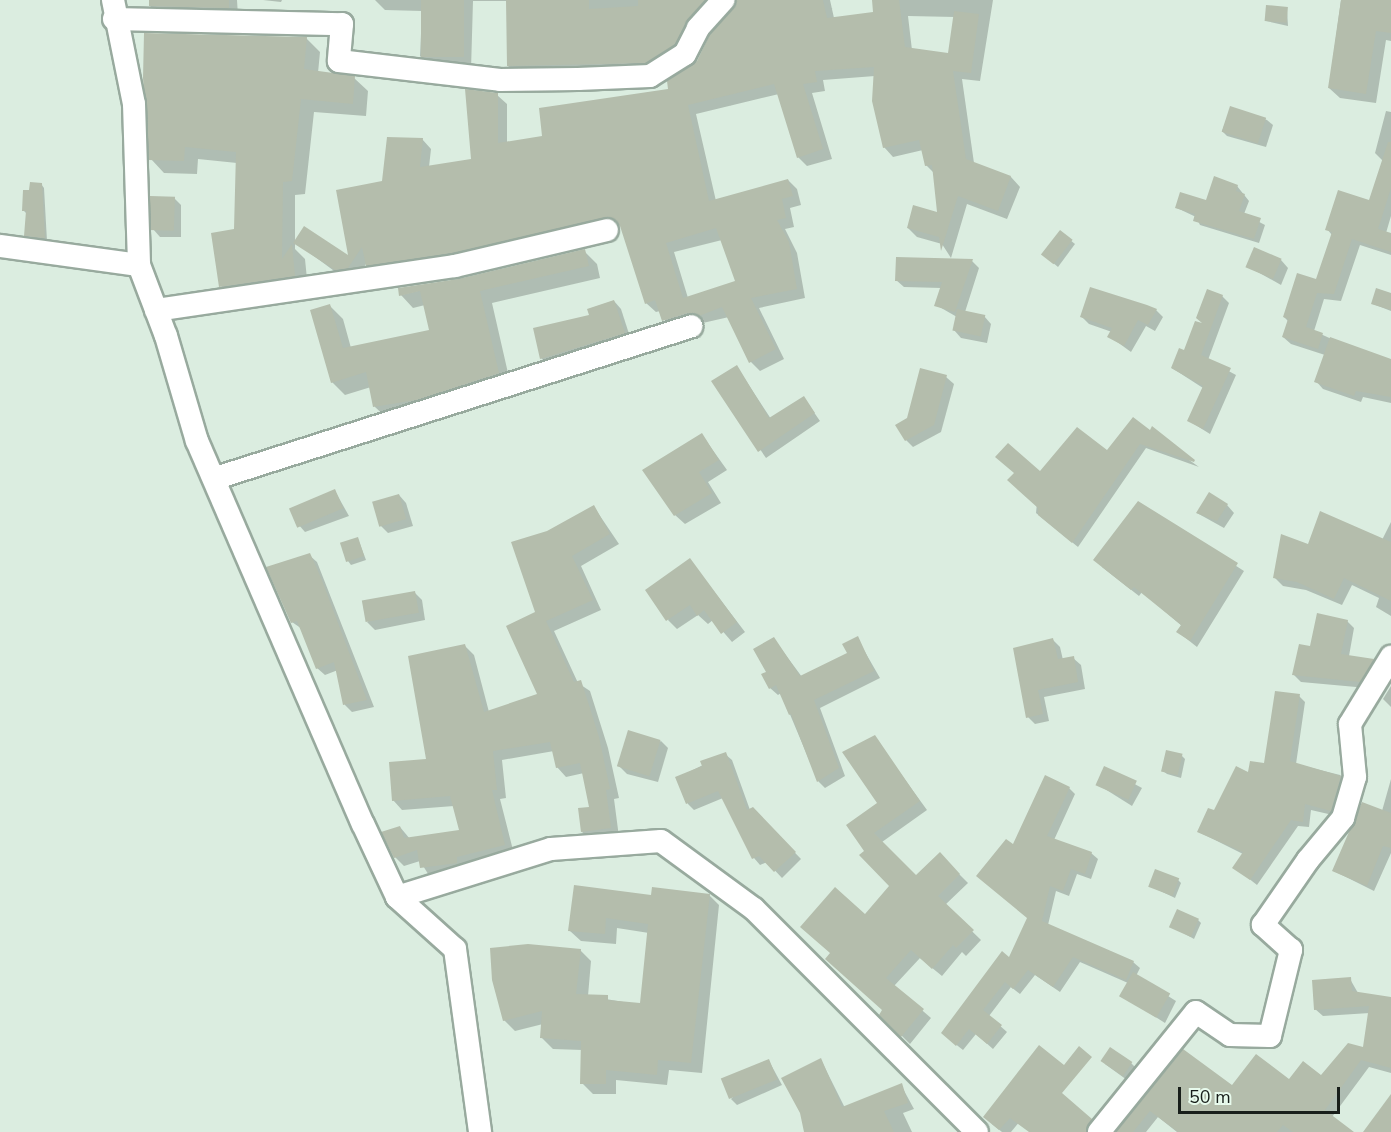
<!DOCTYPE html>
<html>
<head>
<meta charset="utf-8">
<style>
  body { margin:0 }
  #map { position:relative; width:1391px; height:1132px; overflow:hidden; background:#dbede0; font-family:"Nunito Sans",sans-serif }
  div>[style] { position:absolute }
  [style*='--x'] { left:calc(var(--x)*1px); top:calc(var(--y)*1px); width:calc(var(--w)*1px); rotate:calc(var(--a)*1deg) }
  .shadow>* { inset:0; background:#0003 }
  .building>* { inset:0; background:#b4bdac; transform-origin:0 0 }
  .roads { filter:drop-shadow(2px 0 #98aa9e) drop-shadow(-2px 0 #98aa9e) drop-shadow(0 2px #98aa9e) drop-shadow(0 -2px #98aa9e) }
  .minor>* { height:22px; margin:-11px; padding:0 11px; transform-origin:11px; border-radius:11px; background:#fff }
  span { translate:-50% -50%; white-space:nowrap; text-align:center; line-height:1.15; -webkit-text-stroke:6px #e8fbed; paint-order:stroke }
  .scale { position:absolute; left:1178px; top:1087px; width:162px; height:27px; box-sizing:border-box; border:3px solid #181e1a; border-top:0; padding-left:8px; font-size:18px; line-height:21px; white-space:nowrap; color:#181e1a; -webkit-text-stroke:4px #e8fbed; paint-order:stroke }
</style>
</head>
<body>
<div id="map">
  <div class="shadow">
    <i style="clip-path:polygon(150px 0,237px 0,238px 17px,160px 15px,150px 6px)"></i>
    <i style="clip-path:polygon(263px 0,282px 0,281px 2px)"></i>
    <i style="clip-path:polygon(375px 0,722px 0,656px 71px,517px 75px,508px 66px,507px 1px,473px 1px,471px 70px,429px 66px,420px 56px,422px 11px,385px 10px)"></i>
    <i style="clip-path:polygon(evenodd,737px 0,830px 0,834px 18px,874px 13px,873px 0,993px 0,980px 81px,962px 79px,974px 163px,1011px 177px,1020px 187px,1007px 219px,967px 204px,951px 258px,942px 244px,917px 237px,908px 228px,939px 214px,935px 174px,926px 165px,923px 150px,893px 157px,884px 147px,875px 76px,823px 80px,825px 91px,812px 93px,832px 159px,807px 166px,798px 157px,779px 94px,696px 114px,716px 201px,788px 180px,797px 189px,801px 205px,790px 208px,794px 227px,785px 229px,797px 253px,805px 298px,759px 308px,784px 359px,760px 371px,751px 362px,729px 317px,672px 330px,660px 311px,656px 312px,646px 303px,621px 225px,462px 261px,376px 274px,366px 264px,357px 277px,345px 279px,295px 242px,295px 249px,305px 259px,308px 289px,234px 300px,221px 286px,236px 230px,237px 163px,198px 159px,197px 174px,164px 173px,151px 159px,306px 38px,320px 52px,318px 73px,354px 78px,368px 91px,366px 116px,314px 112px,305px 194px,295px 195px,295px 242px,350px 258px,383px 182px,422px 139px,431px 149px,429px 167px,473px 160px,497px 95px,507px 104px,507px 143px,544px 138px,670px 90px,698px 62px,737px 0,908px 16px,955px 17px,949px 55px,912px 50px,908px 16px,737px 0,722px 240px,737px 282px,688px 298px,674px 252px,722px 240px)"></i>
    <i style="clip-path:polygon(1341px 0,1391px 0,1391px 41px,1386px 40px,1376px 103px,1340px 98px,1329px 88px)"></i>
    <i style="clip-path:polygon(1287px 9px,1288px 26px,1266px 21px)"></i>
    <i style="clip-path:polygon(1231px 108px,1267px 120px,1273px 125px,1266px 147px,1227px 136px,1222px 131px)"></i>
    <i style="clip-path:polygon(1386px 111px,1391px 112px,1391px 216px,1386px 233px,1391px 234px,1391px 255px,1360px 245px,1341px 301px,1324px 299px,1314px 331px,1391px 366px,1391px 403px,1363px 397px,1361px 402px,1323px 389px,1316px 381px,1325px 355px,1291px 344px,1283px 337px,1288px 321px,1284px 317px,1317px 281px,1332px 235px,1327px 229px,1370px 202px,1383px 161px,1375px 153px)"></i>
    <i style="clip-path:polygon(41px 184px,44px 188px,47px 241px,25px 235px,28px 215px,24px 211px,30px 191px)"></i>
    <i style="clip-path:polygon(1237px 186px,1249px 201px,1244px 214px,1265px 225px,1259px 243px,1200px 225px,1196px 217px,1177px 208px,1206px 202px)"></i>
    <i style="clip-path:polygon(174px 198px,181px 205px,181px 237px,160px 237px,153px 229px)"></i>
    <i style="clip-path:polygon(1060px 232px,1075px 244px,1058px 267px,1046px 257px)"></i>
    <i style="clip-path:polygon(584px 251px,597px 264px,600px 278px,492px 303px,511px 386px,388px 419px,375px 407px,371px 387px,345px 395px,332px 382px,330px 306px,343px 319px,351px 348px,430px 331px,425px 305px,413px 308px,401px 295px)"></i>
    <i style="clip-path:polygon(1281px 260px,1288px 268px,1281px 285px,1247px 266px)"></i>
    <i style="clip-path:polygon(972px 261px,979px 268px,965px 312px,984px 316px,991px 324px,987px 343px,961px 338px,954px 330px,957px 317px,936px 305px,941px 288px,904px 287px,896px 280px)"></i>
    <i style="clip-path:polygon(1391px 295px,1391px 311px,1373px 304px)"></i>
    <i style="clip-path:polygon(1222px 296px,1229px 303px,1208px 360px,1236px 375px,1210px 434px,1189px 421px,1203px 388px,1172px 368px,1206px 326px)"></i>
    <i style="clip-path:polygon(614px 301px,621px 309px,631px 340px,549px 366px,541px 358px)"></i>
    <i style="clip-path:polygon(1156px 310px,1163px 317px,1155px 331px,1146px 326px,1131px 352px,1109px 336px,1112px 332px,1089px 324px,1082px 317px)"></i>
    <i style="clip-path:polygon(737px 367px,771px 419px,804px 398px,820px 421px,766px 458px,714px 382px)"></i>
    <i style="clip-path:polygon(946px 377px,954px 384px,941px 432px,913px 447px,906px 440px,908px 419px)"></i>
    <i style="clip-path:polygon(1151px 433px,1199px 467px,1146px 448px,1078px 547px,1036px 513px,1040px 473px,1107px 452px)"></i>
    <i style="clip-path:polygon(702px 435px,727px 470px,708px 482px,721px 503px,685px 524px,675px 515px)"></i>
    <i style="clip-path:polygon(335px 491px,349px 516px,305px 532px,298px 524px)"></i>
    <i style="clip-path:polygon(399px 495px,406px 503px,413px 526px,388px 533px,381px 526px)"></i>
    <i style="clip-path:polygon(1138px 503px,1244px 571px,1197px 647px,1178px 632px,1182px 626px,1142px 592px,1139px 596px,1102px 567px)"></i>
    <i style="clip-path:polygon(1227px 505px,1234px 513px,1224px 528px,1197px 513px)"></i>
    <i style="clip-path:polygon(594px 507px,619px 544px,581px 566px,601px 610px,554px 631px,578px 683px,590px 691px,608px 748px,619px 798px,614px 799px,619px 837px,592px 841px,582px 832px,591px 808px,584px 773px,566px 777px,557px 767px,554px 751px,502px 760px,506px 798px,500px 799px,514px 854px,430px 877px,420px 861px,404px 866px,395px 857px,400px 827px,410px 839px,461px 831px,454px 806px,402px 810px,393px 800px,428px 761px,464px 645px,474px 655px,489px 712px,539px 695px,537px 613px,547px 533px)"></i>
    <i style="clip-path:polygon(1391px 522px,1391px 616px,1376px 607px,1379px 598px,1352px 585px,1342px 605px,1306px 590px,1283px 586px,1275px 578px,1309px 546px,1382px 540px)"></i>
    <i style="clip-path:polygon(358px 539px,366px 560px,351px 565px,348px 561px)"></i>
    <i style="clip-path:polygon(309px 555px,317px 562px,374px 707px,352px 712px,345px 705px,338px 670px,325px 675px,317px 668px,302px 629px,292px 622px)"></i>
    <i style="clip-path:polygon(690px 560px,745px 632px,732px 642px,713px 620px,708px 624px,698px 615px,677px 629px,668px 620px)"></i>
    <i style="clip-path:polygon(414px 592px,422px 600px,425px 620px,375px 630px,367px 622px)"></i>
    <i style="clip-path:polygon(1347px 621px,1354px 628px,1349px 656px,1373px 660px,1380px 667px,1367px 688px,1301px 682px,1294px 675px,1311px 648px)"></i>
    <i style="clip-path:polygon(857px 638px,880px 678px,820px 708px,845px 776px,825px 788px,818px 781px,781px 693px,778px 695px,770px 688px,768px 672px,774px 639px,802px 677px,849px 654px)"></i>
    <i style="clip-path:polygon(1052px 639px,1060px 647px,1063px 660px,1073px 658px,1081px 665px,1085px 689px,1044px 697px,1049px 721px,1035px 724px,1028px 717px)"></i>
    <i style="clip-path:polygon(1391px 686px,1391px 707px,1383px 699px)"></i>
    <i style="clip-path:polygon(1299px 696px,1305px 702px,1296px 764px,1340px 775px,1347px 781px,1337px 816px,1311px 810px,1309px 827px,1298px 826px,1257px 885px,1234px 867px,1243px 854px,1199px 832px,1249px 774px,1265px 765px)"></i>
    <i style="clip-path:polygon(874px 737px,927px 810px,882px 842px,916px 877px,940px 855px,968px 883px,945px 905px,981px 940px,966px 956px,962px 952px,942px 976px,920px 958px,894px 986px,931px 1018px,910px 1044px,881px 1015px,884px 1011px,865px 916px,892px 886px,866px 851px,879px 803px)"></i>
    <i style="clip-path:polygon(661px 741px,668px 748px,658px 782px,627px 774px,619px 766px)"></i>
    <i style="clip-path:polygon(725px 754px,732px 760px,750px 810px,753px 809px,801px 859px,782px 878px,767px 862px,760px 865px,754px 858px,723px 798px,694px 810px,688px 804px,677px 778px)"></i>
    <i style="clip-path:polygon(1182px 756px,1185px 759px,1181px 778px,1167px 774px,1163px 771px)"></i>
    <i style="clip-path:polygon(1105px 768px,1142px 788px,1132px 806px,1097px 784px)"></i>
    <i style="clip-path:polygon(1391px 779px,1391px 853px,1374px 891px,1334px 871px,1382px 811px)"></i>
    <i style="clip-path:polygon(1069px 788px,1075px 794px,1054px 840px,1091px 853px,1098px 859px,1091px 879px,1077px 874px,1069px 896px,1056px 891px,1048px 925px,1133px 962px,1140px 968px,1136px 976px,1176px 1001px,1165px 1023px,1121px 995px,1128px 983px,1080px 962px,1060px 992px,1035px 975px,1020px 994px,1011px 987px,989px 1016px,1007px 1032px,993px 1049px,976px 1034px,963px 1050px,949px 1039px,1009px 959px,1029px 918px,1013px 846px)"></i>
    <i style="clip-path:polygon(1178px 880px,1181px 883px,1175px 898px,1150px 886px)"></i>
    <i style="clip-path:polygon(708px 894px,719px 905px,702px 1073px,669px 1070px,667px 1085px,616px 1080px,616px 1094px,593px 1094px,582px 1083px,582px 1050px,553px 1049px,542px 1038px,543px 1024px,515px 1031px,504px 1020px,580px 950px,591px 961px,588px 996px,641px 1005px,649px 933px,617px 928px,616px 944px,581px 941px,570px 931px,652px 897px)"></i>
    <i style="clip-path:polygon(1198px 920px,1201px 923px,1194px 939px,1171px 926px)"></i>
    <i style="clip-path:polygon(1350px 979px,1358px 993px,1391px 998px,1391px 1073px,1369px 1067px,1332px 1117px,1351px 1132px,1177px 1132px,1158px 1117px,1146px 1132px,1117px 1132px,1184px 1051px,1232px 1087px,1322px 1077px,1364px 1049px,1370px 1013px,1323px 1016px,1315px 1009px)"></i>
    <i style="clip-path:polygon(821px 1060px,845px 1108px,901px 1085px,914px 1109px,903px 1113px,912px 1132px,816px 1132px)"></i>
    <i style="clip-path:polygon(769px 1061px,782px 1085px,737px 1105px,731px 1099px)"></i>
    <i style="clip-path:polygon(1131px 1063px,1135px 1067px,1127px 1080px,1105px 1064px)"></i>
    <i style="clip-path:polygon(1064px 1068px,1011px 1132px,1002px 1132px,992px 1124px)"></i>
  </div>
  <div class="building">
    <i style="clip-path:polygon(149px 0,229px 0,229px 8px,149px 6px)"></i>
    <i style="left:421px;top:0;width:43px;height:57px"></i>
    <i style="clip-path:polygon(506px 0,589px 0,589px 9px,638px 6px,638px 0,705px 0,686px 22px,675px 45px,646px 63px,507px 66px)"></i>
    <i style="clip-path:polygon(evenodd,736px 0,823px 0,827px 18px,873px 12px,872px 0,899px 0,905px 47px,948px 53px,954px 11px,979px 14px,971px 73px,953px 71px,966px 159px,1011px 176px,998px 211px,958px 196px,941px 251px,939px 237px,907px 228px,913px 205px,937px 212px,932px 165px,925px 166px,919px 140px,883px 148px,872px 101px,874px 67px,815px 71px,817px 82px,803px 84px,823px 149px,797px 158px,774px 84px,688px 105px,709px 201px,788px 179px,793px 196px,782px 199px,786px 218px,777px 220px,789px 242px,797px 289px,751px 298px,776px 349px,749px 363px,722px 307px,699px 316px,687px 313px,662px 321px,655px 300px,645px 304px,620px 226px,610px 217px,452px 253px,366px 266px,362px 247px,348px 268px,335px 270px,293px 243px,304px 226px,348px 255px,336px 190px,382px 181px,387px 137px,423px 138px,420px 167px,471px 159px,465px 89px,498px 93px,498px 143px,542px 136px,539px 108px,668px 89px,667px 81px,697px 61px,709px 36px,736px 0,716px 228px,735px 281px,683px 298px,666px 243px,716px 228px)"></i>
    <i style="clip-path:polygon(1341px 0,1391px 0,1391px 33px,1376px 31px,1366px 94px,1328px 88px)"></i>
    <i style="left:1266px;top:5px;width:22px;height:16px;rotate:5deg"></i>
    <i style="clip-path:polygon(144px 33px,307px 37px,304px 69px,355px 76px,353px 104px,301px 99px,292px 181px,283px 182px,282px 259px,292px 244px,295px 276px,219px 287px,211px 233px,234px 229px,236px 152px,185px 147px,184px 161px,149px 160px,143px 78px)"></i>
    <i style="left:1230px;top:106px;width:38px;height:27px;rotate:18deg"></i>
    <i style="clip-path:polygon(1388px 142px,1391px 142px,1391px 188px,1378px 229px,1391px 233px,1391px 252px,1352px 239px,1334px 294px,1317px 293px,1306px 327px,1323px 333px,1318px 349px,1282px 337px,1288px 319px,1283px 317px,1297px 273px,1316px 279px,1332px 232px,1325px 230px,1338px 190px,1369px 200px)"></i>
    <i style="clip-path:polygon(1214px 176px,1238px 185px,1236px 191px,1245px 194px,1239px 211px,1261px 218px,1254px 239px,1193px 221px,1195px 214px,1175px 208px,1180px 192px,1206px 200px)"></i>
    <i style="clip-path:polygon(30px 182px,42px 183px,45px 238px,24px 236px,26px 211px,22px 211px,23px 190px,29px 190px)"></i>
    <i style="left:150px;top:196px;width:25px;height:34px;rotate:2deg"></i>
    <i style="left:1060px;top:230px;width:16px;height:31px;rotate:38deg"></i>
    <i style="left:1254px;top:247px;width:30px;height:22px;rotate:23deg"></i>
    <i style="clip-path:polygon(585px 249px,589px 266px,480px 291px,499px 373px,416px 400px,373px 407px,366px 372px,331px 383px,310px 310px,330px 304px,343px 348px,429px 330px,420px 291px,399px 296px,398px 288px,458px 279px)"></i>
    <i style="clip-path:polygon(896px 257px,973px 259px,955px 312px,934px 306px,942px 282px,895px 281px)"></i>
    <i style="clip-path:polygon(1090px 287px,1147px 305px,1157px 309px,1148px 325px,1138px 320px,1124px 346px,1107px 337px,1112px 328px,1080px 317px)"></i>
    <i style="clip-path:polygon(1376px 288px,1391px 293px,1391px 310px,1371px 304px)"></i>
    <i style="clip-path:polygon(1207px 289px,1223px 295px,1201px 355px,1231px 368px,1203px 429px,1187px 421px,1203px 386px,1171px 368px,1179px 348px,1184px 350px,1195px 321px,1202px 323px,1196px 318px)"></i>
    <i style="clip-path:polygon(614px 300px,625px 333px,540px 359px,533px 328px,589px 315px,587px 309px)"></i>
    <i style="left:957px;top:309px;width:29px;height:22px;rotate:12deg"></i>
    <i style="clip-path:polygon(1330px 337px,1391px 359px,1391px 397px,1356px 391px,1354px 396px,1314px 382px)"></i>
    <i style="clip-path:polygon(737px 365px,769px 418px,804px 396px,815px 413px,758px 452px,711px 381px)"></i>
    <i style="clip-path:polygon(920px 368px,947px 375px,934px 425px,905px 441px,895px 425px,907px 418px)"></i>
    <i style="clip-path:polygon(1133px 417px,1150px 430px,1152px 426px,1195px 460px,1194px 462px,1140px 444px,1072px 543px,1038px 515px,1038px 508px,1007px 480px,1014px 473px,995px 457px,1008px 443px,1040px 471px,1077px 427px,1107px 450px)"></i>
    <i style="clip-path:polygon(702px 433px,719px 460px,699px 472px,712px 493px,674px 516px,642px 470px)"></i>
    <i style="left:335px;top:489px;width:21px;height:50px;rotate:67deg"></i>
    <i style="clip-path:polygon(1209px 492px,1228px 504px,1217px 521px,1196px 513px)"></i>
    <i style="left:399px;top:494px;width:26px;height:28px;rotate:74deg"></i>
    <i style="clip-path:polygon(1138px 501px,1238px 563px,1190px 641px,1176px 632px,1181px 625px,1134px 587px,1131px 590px,1093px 560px)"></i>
    <i style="clip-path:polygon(594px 505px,610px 534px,572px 556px,593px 600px,546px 621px,574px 682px,581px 680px,599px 737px,610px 789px,606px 790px,611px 828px,581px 832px,578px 808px,589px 807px,580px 763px,556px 768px,550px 742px,493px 751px,497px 790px,492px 790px,505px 845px,457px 857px,457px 863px,420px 868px,417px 850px,394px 858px,381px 832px,400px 826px,404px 838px,459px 830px,450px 796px,392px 801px,389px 762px,426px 759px,408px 656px,465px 644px,484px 712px,537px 694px,506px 626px,535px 612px,511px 542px,547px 531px)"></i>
    <i style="clip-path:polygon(1320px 511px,1391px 542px,1391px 601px,1344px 578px,1334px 599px,1297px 582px,1273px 578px,1281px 534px,1308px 544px)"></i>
    <i style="left:358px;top:537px;width:20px;height:19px;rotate:72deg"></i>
    <i style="clip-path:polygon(310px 553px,321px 578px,367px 700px,343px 705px,334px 662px,316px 669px,297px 621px,291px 623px,266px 567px)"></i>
    <i style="clip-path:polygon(690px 558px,737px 622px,721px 634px,704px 610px,697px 616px,690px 605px,666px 621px,645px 590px)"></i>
    <i style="left:415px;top:591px;width:22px;height:54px;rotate:80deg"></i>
    <i style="clip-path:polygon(1317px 613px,1348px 620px,1341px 654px,1374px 659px,1360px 682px,1292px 675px,1299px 644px,1310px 646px)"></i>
    <i style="clip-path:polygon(858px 636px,874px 671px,814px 700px,839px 768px,817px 782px,791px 714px,789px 715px,776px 685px,769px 689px,761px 674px,766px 672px,753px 649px,774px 637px,800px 676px,847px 653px,842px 644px)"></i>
    <i style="clip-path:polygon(1053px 638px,1058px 659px,1074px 656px,1078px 682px,1038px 690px,1043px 714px,1026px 718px,1013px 648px)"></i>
    <i style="clip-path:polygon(1275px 691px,1300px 694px,1290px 761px,1341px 776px,1331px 811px,1305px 804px,1303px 822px,1291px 820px,1250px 880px,1232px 868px,1243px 852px,1197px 832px,1208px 808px,1214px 810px,1236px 766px,1248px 772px,1250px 761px,1264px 763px)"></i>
    <i style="left:628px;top:730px;width:34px;height:38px;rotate:17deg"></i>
    <i style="clip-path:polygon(875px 735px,920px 801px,874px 833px,916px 875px,940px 852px,960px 874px,938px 896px,974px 930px,956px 948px,953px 945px,932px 969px,911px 950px,886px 978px,924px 1009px,901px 1037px,879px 1015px,882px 1010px,825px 959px,830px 953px,800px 927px,835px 887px,865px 914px,889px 886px,859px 855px,864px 851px,846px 825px,877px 803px,842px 752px)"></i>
    <i style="left:1166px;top:750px;width:17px;height:22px;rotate:13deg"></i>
    <i style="clip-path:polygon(726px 752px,747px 810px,753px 807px,796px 852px,774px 872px,759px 856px,752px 859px,718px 791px,686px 804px,675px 777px,702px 766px,700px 761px)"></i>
    <i style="left:1104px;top:766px;width:36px;height:21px;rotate:24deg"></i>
    <i style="clip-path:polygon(1045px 775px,1070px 787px,1047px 836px,1092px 852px,1085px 874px,1071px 869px,1063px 891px,1050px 886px,1042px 921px,1134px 961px,1126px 980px,1073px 957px,1053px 987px,1028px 970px,1013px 989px,1005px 982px,983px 1010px,1002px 1025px,987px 1044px,969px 1029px,956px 1046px,941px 1033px,1002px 951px,1009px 957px,1027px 918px,976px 876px,1006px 839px,1013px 844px)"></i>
    <i style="clip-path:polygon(1362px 802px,1391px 813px,1391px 848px,1383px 846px,1367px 886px,1332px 871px)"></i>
    <i style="left:1155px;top:869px;width:26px;height:19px;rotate:21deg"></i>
    <i style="clip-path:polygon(574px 885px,651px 895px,652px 887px,710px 894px,691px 1063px,658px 1060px,657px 1075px,606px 1070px,606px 1084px,580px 1084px,581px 1041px,540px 1038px,542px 1011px,503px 1021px,492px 980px,490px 948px,528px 944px,581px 949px,576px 994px,608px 995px,608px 1000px,640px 1003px,648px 924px,606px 918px,605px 934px,568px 931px)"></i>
    <i style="left:1177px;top:909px;width:24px;height:20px;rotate:24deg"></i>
    <i style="left:1133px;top:972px;width:43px;height:28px;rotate:30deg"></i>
    <i style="clip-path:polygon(1351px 977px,1352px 991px,1391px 997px,1391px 1068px,1361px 1060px,1325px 1110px,1354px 1132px,1293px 1132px,1283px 1125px,1277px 1132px,1178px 1132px,1150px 1111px,1133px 1132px,1116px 1132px,1183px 1049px,1232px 1085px,1256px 1054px,1289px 1079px,1303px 1061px,1321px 1075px,1348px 1043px,1363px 1047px,1369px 1006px,1314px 1010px,1312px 980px)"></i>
    <i style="clip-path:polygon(1039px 1045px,1064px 1065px,1079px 1046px,1092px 1057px,1062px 1093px,1092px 1119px,1086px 1132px,1029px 1132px,1010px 1118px,999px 1130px,983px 1117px)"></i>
    <i style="left:1110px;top:1047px;width:27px;height:17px;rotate:34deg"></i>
    <i style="clip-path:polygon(821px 1058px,842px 1107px,902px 1083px,908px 1103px,884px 1111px,894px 1132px,804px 1132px,800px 1113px,781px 1078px)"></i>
    <i style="left:769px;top:1059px;width:22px;height:52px;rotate:68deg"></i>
    <i style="clip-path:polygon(1391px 1094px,1391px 1132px,1363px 1132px)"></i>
  </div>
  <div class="roads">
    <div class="minor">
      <i style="--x:113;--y:0;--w:106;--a:78.6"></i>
      <i style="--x:134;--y:104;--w:161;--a:88.2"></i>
      <i style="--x:139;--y:265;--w:76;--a:69.2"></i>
      <i style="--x:166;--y:336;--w:109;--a:73.6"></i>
      <i style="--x:197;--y:441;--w:417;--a:66.6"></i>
      <i style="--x:363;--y:824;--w:81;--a:65"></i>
      <i style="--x:397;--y:897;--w:78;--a:41.9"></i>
      <i style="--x:455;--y:949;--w:185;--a:82.2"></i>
      <i style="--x:114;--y:19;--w:228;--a:1.3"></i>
      <i style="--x:342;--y:24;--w:37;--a:95"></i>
      <i style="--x:339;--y:61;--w:162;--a:6.7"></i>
      <i style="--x:500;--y:80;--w:78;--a:-0.7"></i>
      <i style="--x:578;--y:79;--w:72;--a:-2.4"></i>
      <i style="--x:650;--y:76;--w:41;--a:-32.2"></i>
      <i style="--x:685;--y:54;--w:29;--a:-63"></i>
      <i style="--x:698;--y:28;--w:38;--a:-48"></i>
      <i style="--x:0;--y:246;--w:140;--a:7.8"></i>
      <i style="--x:156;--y:310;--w:302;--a:-8.4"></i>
      <i style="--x:455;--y:266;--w:156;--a:-13.3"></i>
      <i style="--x:216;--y:478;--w:499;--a:-17.7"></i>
      <i style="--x:397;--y:897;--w:161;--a:-17.3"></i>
      <i style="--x:551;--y:849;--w:110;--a:-4.2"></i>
      <i style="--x:661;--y:841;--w:115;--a:36.2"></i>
      <i style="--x:754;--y:909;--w:315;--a:45"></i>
      <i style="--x:1099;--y:1132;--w:154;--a:-51.1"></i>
      <i style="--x:1196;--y:1012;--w:41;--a:34.1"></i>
      <i style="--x:1230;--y:1035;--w:40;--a:1.4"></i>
      <i style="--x:1270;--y:1036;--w:89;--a:-76.3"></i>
      <i style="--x:1291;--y:950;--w:38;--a:-138"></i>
      <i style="--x:1263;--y:925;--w:79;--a:-55.3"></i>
      <i style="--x:1308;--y:860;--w:55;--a:-50.2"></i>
      <i style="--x:1343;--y:818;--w:43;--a:-73.7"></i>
      <i style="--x:1355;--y:777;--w:53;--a:-95.4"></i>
      <i style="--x:1350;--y:724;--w:79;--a:-58.5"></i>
    </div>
  </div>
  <div class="scale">50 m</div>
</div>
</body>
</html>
